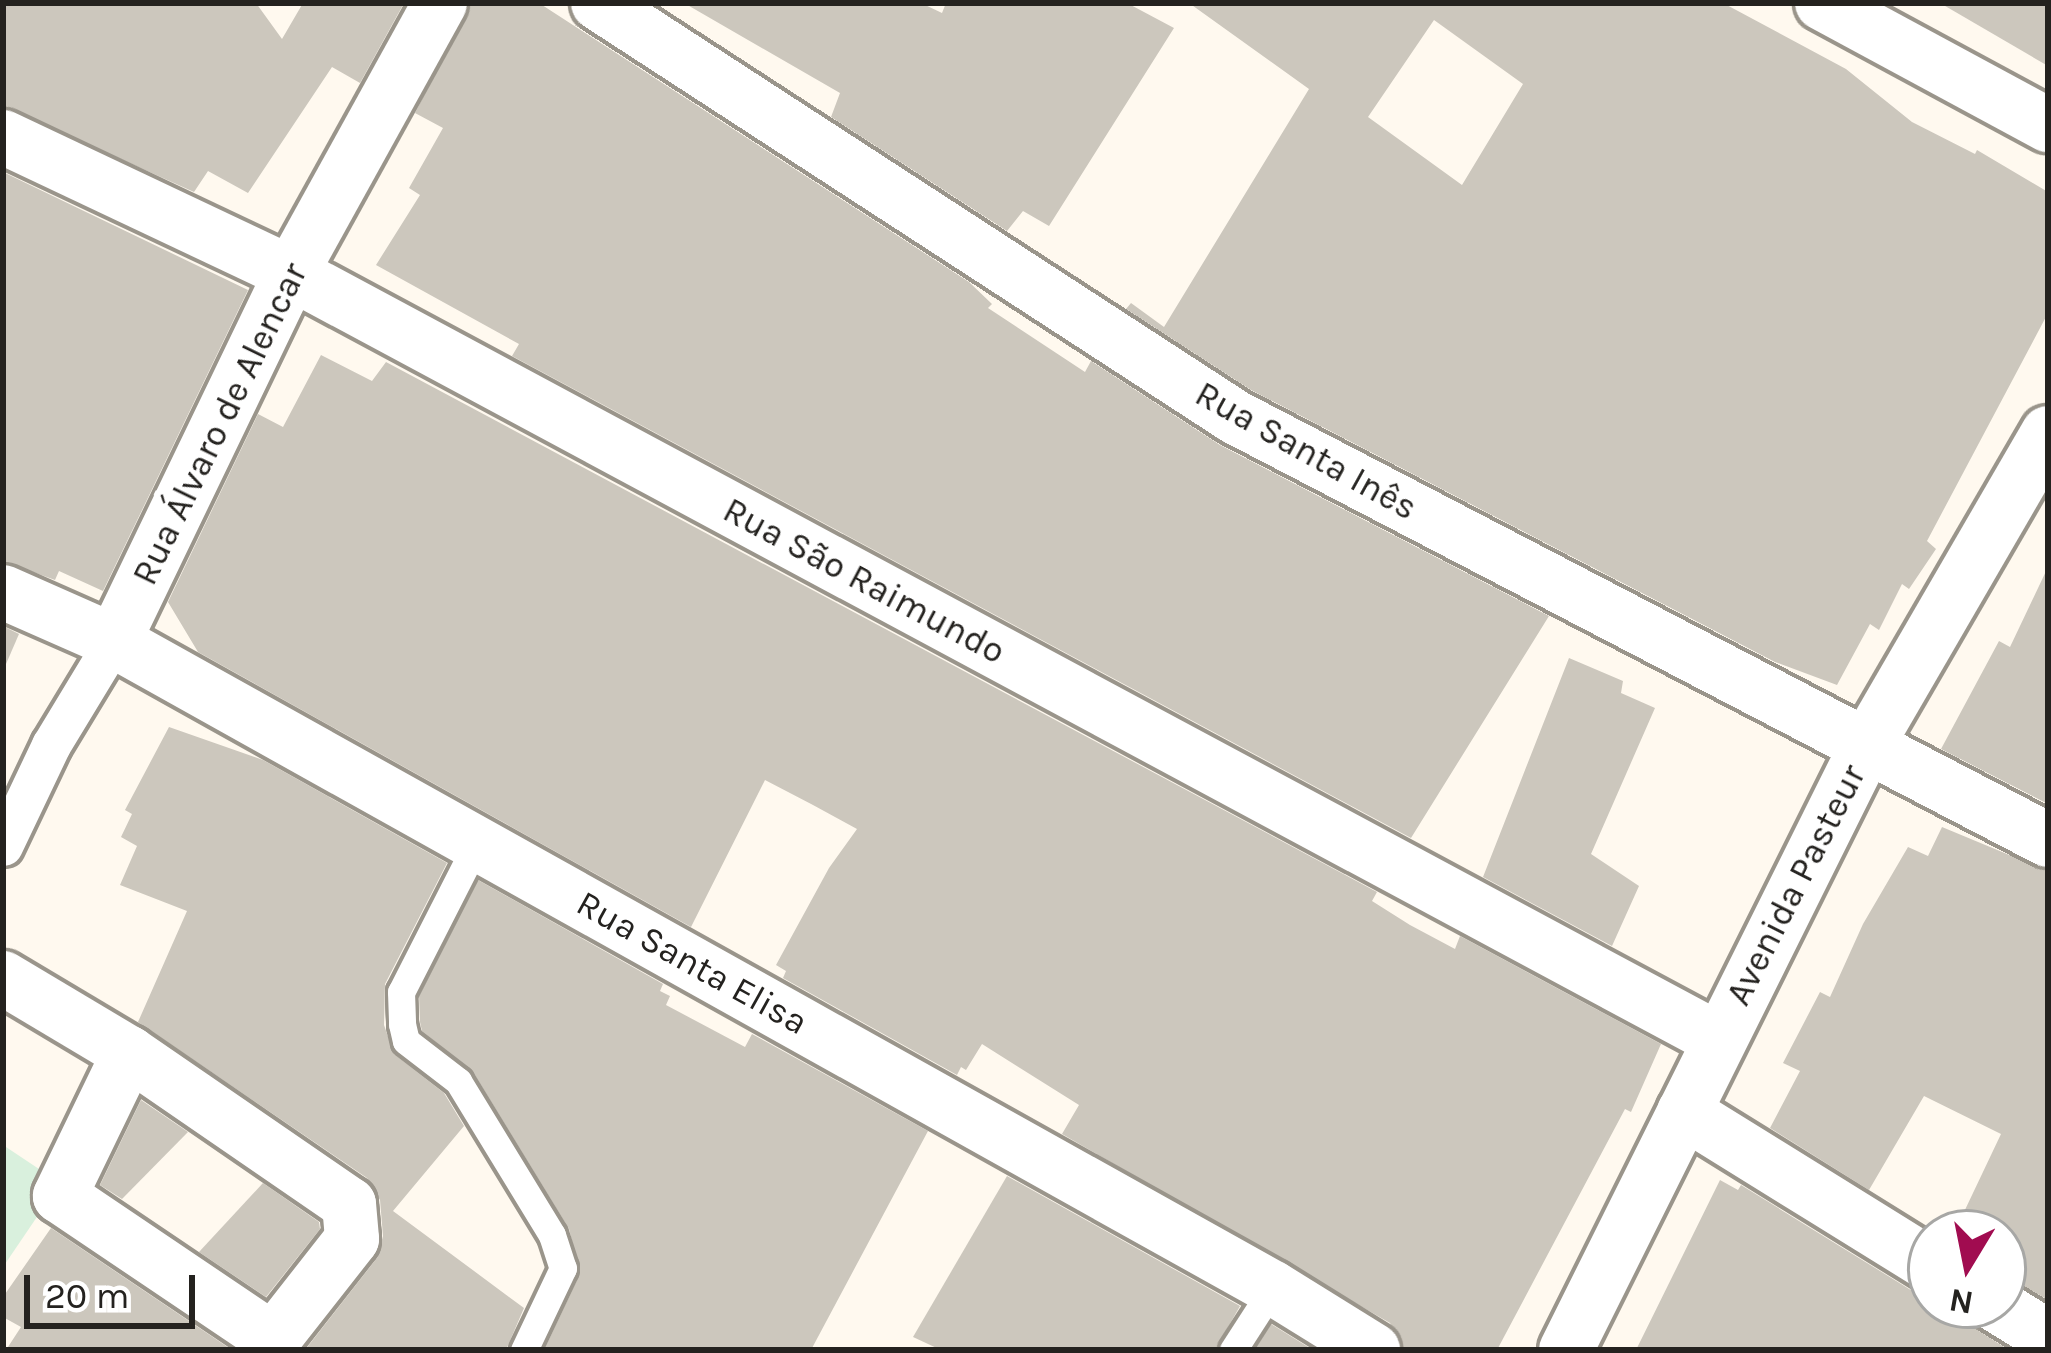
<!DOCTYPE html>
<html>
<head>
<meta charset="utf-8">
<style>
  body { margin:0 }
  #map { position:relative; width:2051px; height:1353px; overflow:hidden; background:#fff9ef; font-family:Karla,sans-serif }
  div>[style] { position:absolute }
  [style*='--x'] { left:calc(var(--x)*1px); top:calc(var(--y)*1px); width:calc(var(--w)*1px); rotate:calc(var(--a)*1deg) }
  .green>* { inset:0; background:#d9f0dd }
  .building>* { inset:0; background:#ccc7bd }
  .roads { filter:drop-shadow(3px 0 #9a958b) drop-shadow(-3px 0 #9a958b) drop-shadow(0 3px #9a958b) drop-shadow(0 -3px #9a958b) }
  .service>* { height:27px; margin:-13.5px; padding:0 13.5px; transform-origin:13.5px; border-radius:13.5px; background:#fff }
  .pedestrian>* { height:39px; margin:-19.5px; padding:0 19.5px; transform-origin:19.5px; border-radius:19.5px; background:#fff }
  .minor>* { height:54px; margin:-27px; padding:0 27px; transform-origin:27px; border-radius:27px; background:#fff }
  span { translate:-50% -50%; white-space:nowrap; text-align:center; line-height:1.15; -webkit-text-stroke:12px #fff; paint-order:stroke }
  .street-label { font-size:36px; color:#24221f }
  .frame { position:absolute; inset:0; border:6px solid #24221f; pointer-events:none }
  .north { position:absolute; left:1907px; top:1209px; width:120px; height:120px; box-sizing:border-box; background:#fff; border:3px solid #a7a7a5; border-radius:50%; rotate:190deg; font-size:33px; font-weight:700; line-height:48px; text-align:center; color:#24221f }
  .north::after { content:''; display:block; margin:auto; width:42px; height:54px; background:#a10c50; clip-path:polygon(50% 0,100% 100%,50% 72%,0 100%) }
  .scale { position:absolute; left:24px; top:1275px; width:171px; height:54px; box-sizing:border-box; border:6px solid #24221f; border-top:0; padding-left:15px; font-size:36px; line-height:42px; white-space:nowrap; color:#24221f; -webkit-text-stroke:9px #fff; paint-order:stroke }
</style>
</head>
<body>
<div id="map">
  <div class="green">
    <i style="clip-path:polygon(3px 1145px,60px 1183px,3px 1267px)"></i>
  </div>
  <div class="building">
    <i style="clip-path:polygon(3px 3px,256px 3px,282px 39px,303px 3px,404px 3px,360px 83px,332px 67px,248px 193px,208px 171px,194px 192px,3px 106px)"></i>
    <i style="clip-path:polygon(471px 3px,539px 3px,969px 282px,992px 304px,988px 308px,1085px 372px,1091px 361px,1220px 445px,1549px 616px,1411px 838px,512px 356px,519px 344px,376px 265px,420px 195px,409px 188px,443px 128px,415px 113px)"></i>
    <i style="clip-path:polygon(684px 3px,921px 3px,942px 13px,946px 3px,1127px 3px,1174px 28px,1049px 226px,1023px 211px,1007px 231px,831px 117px,840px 93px)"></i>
    <i style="clip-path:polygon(evenodd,1189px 3px,1723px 3px,1846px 69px,1912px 122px,1975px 154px,1977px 150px,2048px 192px,2048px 313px,1927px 541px,1936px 549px,1909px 589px,1902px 584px,1879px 630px,1870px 624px,1837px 685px,1775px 662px,1251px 390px,1126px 309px,1131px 303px,1164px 327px,1309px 89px,1189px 3px,1434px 20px,1523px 84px,1462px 185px,1368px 117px,1434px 20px)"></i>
    <i style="clip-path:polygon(1940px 3px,2048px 3px,2048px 66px)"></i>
    <i style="clip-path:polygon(3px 172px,248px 290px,103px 591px,59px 571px,55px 580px,3px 561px)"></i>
    <i style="clip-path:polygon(321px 355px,372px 381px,386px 362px,1377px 892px,1372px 901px,1410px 925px,1455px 949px,1460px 936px,1661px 1044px,1631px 1112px,1625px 1109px,1497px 1350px,1404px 1350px,1390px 1323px,1062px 1134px,1079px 1105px,982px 1044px,966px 1070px,961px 1067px,957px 1075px,783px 978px,786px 971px,776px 965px,829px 868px,857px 829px,813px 805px,765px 780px,691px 927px,198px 652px,168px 602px,258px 414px,283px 427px)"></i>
    <i style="clip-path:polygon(2048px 567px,2048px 804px,1941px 749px,1999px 641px,2010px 647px)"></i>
    <i style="clip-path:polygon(3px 626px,19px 634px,3px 671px)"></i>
    <i style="clip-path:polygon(1569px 658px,1623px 681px,1621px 693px,1655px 708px,1591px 854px,1639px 886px,1612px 946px,1483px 877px)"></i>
    <i style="clip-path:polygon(169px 727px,263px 760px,447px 863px,385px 984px,384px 1025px,394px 1054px,444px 1093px,464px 1126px,393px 1211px,524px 1308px,506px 1350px,305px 1350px,377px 1258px,383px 1236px,380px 1200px,367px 1178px,138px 1022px,187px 911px,120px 885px,137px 846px,121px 837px,132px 814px,125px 810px)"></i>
    <i style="clip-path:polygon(1942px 827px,2048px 871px,2048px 1300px,2003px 1275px,2003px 1233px,1954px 1233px,2001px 1134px,1924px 1096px,1869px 1190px,1770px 1128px,1800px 1071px,1783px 1063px,1820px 992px,1830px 997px,1863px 924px,1908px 847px,1928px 856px)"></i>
    <i style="clip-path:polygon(478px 880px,663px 984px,660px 991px,670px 996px,666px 1005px,745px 1047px,752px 1034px,928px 1131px,811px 1350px,544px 1350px,580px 1274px,569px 1229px,473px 1072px,422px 1031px,420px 1022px,419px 996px)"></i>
    <i style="clip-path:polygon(141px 1100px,188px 1132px,122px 1199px,100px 1185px)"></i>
    <i style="clip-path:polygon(1007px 1176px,1240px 1306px,1215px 1350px,941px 1350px,913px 1337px)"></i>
    <i style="clip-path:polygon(1720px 1180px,1738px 1190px,1741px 1185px,1914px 1292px,1931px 1296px,1931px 1305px,1965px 1305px,1979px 1331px,2009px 1350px,1636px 1350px)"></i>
    <i style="clip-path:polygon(263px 1183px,319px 1222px,320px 1229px,266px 1297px,199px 1252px)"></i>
    <i style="clip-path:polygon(51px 1228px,232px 1350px,6px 1350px,21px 1327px,3px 1317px,3px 1297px)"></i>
    <i style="clip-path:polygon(1271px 1324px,1313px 1350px,1254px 1350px)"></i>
  </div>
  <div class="roads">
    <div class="service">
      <i style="--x:477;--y:843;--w:167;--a:117"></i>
      <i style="--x:401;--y:992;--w:32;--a:88"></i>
      <i style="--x:402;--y:1024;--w:17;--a:77"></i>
      <i style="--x:406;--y:1041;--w:66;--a:37.6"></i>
      <i style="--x:458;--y:1081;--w:180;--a:58.6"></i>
      <i style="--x:552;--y:1235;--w:35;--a:72"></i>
      <i style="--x:563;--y:1268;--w:91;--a:115.4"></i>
      <i style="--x:1233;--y:1350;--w:74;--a:-57.2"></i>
    </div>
    <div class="pedestrian">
      <i style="--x:3;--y:846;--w:112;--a:-64.6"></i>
      <i style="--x:51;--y:745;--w:122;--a:-58.8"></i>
    </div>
    <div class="minor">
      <i style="--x:598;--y:3;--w:760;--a:33.02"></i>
      <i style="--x:1235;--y:417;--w:916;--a:27.49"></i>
      <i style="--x:1822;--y:3;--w:257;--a:28.4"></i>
      <i style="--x:3;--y:137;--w:318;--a:25.3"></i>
      <i style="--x:291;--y:273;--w:1620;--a:28.23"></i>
      <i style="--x:3;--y:592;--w:121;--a:23.8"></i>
      <i style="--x:114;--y:641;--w:1327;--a:29.17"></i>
      <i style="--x:1273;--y:1288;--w:118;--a:31.8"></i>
      <i style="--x:114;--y:641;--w:408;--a:-64.3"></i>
      <i style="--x:291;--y:273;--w:308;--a:-61.1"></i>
      <i style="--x:3;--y:978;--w:147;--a:30.8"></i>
      <i style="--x:129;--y:1053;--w:267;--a:34.5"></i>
      <i style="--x:349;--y:1204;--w:35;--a:85"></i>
      <i style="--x:352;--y:1239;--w:141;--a:128.1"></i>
      <i style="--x:129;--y:1053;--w:159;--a:115.8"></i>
      <i style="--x:60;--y:1196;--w:244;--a:34"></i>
      <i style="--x:262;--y:1332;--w:18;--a:84"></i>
      <i style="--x:1684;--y:1112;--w:291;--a:31.8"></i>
      <i style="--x:1996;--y:1305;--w:61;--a:31.6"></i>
      <i style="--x:1566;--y:1350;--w:674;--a:-63.55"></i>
      <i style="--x:1866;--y:747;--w:363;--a:-59.9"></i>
    </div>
  </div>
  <div class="street-label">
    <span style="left:220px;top:424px;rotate:-64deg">Rua Álvaro de Alencar</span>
    <span style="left:1306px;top:451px;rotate:29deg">Rua Santa Inês</span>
    <span style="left:864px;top:581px;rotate:28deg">Rua São Raimundo</span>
    <span style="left:1796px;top:885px;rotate:-63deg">Avenida Pasteur</span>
    <span style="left:692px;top:963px;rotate:29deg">Rua Santa Elisa</span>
  </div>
  <div class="frame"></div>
  <div class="north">N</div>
  <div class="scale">20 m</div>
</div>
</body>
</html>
